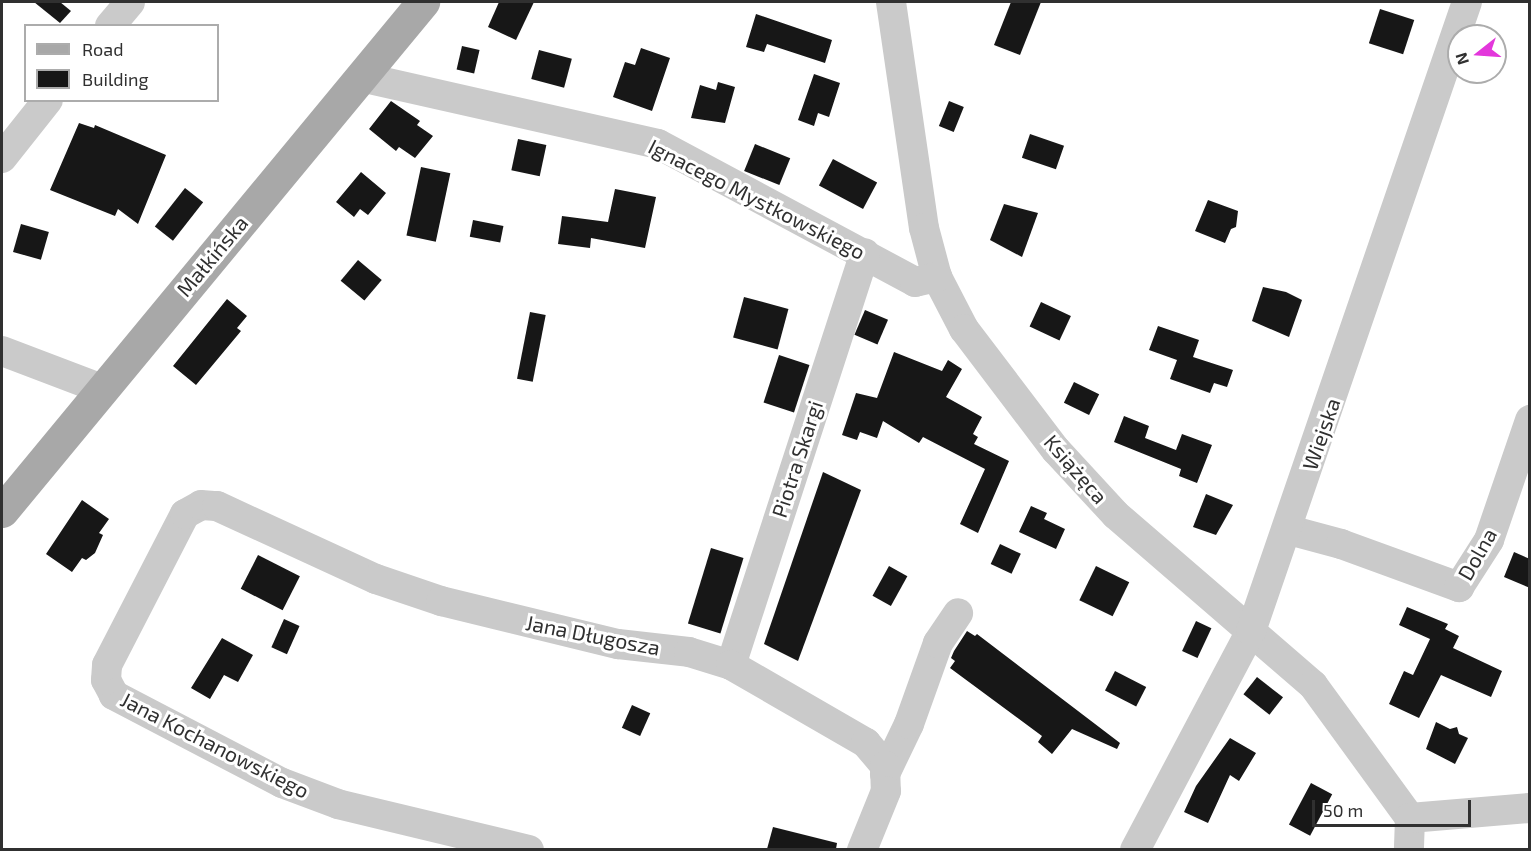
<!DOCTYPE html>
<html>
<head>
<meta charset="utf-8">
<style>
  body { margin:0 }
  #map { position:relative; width:1531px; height:851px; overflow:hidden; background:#fff; font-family:"Exo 2",sans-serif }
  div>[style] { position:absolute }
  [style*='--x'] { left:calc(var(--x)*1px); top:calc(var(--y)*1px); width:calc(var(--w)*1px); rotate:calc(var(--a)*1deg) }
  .building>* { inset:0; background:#171717; transform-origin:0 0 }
  .minor>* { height:30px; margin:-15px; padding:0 15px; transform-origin:15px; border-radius:15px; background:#cacaca }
  .major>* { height:33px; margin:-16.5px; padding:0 16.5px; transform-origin:16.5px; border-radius:16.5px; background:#a8a8a8 }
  span { translate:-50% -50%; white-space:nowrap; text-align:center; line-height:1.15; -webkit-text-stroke:6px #fff; paint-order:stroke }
  .street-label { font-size:21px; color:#303030 }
  .frame { position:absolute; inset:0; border:3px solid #303030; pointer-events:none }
  .legend { position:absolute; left:24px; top:24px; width:195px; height:78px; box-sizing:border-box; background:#fff; border:2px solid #acacac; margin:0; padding:8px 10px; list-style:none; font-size:18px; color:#303030 }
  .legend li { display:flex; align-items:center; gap:12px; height:30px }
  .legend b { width:30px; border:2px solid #acacac }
  .north { position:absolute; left:1447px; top:24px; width:60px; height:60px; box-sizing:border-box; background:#fff; border:2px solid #acacac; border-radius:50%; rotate:253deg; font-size:16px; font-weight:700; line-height:24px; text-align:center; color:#303030 }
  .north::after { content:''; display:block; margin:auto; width:21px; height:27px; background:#e337db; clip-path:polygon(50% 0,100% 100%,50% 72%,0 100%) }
  .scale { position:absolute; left:1312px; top:800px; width:159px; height:27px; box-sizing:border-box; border:3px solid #303030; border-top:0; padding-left:8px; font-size:18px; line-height:21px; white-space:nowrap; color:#303030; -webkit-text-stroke:4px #fff; paint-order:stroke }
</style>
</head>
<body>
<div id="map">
  <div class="building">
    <i style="clip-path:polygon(34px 2px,60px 2px,71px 11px,60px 23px)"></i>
    <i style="clip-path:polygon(499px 2px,534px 2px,516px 40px,488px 27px)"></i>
    <i style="clip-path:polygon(1011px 2px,1041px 2px,1020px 55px,994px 45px)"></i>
    <i style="left:1380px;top:9px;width:36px;height:36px;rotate:18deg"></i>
    <i style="clip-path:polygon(756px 14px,832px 40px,825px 63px,767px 44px,764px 52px,746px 47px)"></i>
    <i style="left:462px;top:46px;width:18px;height:24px;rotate:13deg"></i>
    <i style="clip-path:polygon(641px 48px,670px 58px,652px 111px,613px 97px,625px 62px,635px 65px)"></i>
    <i style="left:539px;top:50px;width:34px;height:30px;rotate:15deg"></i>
    <i style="clip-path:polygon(814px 74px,840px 83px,829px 117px,818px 113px,814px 126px,798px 120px)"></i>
    <i style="clip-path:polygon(718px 82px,735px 87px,725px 123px,691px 118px,700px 85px,716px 90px)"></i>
    <i style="clip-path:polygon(391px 101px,420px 121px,417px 125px,433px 136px,415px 158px,399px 147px,396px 151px,369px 129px)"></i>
    <i style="left:949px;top:101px;width:16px;height:27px;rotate:22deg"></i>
    <i style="clip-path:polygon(79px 123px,94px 128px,95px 125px,166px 155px,138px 224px,118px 209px,115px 216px,50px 190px)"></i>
    <i style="left:1030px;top:134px;width:36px;height:25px;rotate:19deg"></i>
    <i style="left:518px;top:139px;width:29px;height:32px;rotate:12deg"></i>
    <i style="left:755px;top:144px;width:38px;height:29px;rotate:22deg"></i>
    <i style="left:833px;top:159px;width:50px;height:30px;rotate:28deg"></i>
    <i style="left:421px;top:167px;width:30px;height:70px;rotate:12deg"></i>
    <i style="clip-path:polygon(361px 172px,386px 193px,368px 215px,360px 209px,354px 217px,336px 202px)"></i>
    <i style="left:185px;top:188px;width:23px;height:49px;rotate:38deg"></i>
    <i style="clip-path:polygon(615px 189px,656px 197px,645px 248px,591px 238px,590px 248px,558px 244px,562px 216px,608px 222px)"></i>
    <i style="clip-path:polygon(1208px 200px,1238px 211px,1236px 227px,1231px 229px,1225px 243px,1195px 231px)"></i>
    <i style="clip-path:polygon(1004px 204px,1038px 213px,1022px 257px,990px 240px)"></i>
    <i style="left:473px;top:220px;width:31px;height:17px;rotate:11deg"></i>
    <i style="left:21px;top:224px;width:29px;height:29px;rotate:16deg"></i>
    <i style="left:358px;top:260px;width:31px;height:27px;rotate:40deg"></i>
    <i style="clip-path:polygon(1263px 287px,1286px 292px,1302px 300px,1289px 337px,1252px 321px)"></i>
    <i style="left:744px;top:297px;width:46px;height:42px;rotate:15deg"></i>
    <i style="clip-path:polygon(227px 299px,247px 316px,237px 328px,241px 331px,196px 385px,173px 366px)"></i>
    <i style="left:1041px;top:302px;width:33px;height:27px;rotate:25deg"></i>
    <i style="left:865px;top:310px;width:25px;height:27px;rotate:23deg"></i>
    <i style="left:530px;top:312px;width:16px;height:68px;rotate:11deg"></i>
    <i style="clip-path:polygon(1158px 326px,1199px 340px,1193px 357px,1233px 370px,1227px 387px,1214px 383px,1210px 393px,1170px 379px,1177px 360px,1149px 350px)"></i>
    <i style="clip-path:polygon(894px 352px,942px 371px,948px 360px,962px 369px,946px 397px,982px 417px,973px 434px,978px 437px,974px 444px,1009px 461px,978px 533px,960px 524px,985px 469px,923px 437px,919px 443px,883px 421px,877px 438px,860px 432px,857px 440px,842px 435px,856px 393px,877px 398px)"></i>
    <i style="left:779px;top:355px;width:32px;height:50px;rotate:18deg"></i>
    <i style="left:1074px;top:382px;width:28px;height:23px;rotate:26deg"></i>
    <i style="clip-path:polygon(1124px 416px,1149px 426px,1145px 438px,1176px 450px,1182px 434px,1212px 445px,1197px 483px,1179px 476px,1181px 469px,1114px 442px)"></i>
    <i style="clip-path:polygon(823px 472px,861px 490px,798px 661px,764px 644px)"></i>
    <i style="clip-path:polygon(1206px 494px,1233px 505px,1216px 535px,1193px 527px)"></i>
    <i style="clip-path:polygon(82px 500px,109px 519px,99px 533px,103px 535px,95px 553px,86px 560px,82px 558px,72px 572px,46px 554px)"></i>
    <i style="clip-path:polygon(1031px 506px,1047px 513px,1044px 519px,1065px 529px,1056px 549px,1019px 532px)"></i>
    <i style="left:1000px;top:544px;width:23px;height:22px;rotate:25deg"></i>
    <i style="left:711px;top:548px;width:34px;height:79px;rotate:17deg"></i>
    <i style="clip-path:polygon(1514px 552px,1530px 559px,1530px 588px,1504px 577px)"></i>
    <i style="left:258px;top:555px;width:47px;height:38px;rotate:27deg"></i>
    <i style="left:889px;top:566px;width:21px;height:34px;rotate:29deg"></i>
    <i style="left:1096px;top:566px;width:37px;height:38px;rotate:26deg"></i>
    <i style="clip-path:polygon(1407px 607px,1448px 624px,1445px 629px,1459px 636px,1453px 648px,1502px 671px,1491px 697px,1441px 675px,1419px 718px,1389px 704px,1404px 671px,1413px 675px,1430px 639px,1399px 625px)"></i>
    <i style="left:284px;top:619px;width:17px;height:31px;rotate:24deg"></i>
    <i style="left:1196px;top:621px;width:17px;height:33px;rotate:25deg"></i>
    <i style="clip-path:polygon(967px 631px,975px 636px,977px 634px,1120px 743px,1117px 749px,1072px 729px,1052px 754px,1038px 742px,1042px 736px,950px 668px,955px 661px,951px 658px,954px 651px)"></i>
    <i style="clip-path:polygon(222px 638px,253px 655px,238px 682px,224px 675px,210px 699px,191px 688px)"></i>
    <i style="left:1115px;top:671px;width:35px;height:22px;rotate:27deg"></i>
    <i style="left:1257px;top:677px;width:33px;height:22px;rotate:38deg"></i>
    <i style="left:632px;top:705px;width:20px;height:25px;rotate:24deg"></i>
    <i style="clip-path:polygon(1436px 722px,1450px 729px,1457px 727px,1459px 734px,1468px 738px,1455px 764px,1426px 749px)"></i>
    <i style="clip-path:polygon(1230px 738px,1256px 753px,1239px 781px,1230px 775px,1208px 823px,1184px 812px,1196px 786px)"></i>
    <i style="left:1311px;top:783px;width:24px;height:47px;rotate:28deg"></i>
    <i style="clip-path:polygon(773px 827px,837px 843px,836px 849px,767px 849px)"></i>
  </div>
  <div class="minor">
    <i style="--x:891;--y:2;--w:228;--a:81.7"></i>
    <i style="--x:924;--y:228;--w:51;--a:75.1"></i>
    <i style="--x:937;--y:277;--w:59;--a:62.6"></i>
    <i style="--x:964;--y:329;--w:152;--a:52.8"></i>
    <i style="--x:1056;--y:450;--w:88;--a:47.3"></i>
    <i style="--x:1116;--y:515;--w:260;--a:40.8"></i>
    <i style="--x:1313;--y:685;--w:165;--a:53.9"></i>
    <i style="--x:1410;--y:818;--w:32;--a:92"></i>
    <i style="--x:110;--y:26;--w:31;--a:-50"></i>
    <i style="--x:361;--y:77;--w:304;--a:12.7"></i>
    <i style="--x:658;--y:144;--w:292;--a:28.2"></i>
    <i style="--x:915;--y:282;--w:23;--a:-13"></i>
    <i style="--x:2;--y:158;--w:74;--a:-51.6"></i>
    <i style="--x:2;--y:351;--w:107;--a:20.8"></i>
    <i style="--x:1289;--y:530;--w:54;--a:15.1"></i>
    <i style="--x:1341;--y:544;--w:126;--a:20"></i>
    <i style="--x:1459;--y:587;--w:56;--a:-57.4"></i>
    <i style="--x:1489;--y:540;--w:127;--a:-71.1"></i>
    <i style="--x:731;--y:665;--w:433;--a:-72"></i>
    <i style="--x:885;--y:774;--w:55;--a:-64.4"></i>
    <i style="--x:909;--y:724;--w:86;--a:-70.3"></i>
    <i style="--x:938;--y:643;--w:36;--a:-56"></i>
    <i style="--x:1410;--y:818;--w:120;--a:-4.8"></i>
    <i style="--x:529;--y:850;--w:196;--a:-166.5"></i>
    <i style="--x:338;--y:804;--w:60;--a:-159.4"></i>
    <i style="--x:282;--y:783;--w:190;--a:-152.4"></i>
    <i style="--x:114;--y:695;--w:17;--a:-118"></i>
    <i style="--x:106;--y:680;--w:15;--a:-86"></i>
    <i style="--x:107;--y:665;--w:170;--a:-62.7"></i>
    <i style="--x:185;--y:514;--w:18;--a:-29"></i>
    <i style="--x:201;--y:505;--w:16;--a:4"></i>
    <i style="--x:217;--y:506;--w:175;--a:24.7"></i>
    <i style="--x:376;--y:579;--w:69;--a:18.7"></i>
    <i style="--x:441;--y:601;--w:182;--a:13.7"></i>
    <i style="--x:618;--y:644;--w:71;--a:6.4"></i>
    <i style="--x:689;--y:652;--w:44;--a:17.2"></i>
    <i style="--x:731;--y:665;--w:156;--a:30"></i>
    <i style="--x:866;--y:743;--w:30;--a:50"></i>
    <i style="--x:885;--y:766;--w:25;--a:88"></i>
    <i style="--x:886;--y:791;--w:64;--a:112.1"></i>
    <i style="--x:1135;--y:850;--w:248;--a:-62.1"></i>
    <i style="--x:1251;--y:631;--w:665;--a:-71.05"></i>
  </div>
  <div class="major">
    <i style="--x:2;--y:511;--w:661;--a:-50.41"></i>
  </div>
  <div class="street-label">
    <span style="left:757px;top:199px;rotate:27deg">Ignacego Mystkowskiego</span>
    <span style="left:212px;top:256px;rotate:-50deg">Małkińska</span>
    <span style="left:1321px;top:434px;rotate:-71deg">Wiejska</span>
    <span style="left:797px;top:459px;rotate:-72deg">Piotra Skargi</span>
    <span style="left:1076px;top:469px;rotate:49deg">Książęca</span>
    <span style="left:1477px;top:554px;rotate:-60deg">Dolna</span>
    <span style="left:593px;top:635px;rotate:11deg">Jana Długosza</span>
    <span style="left:215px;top:745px;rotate:27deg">Jana Kochanowskiego</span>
  </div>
  <div class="frame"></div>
  <ul class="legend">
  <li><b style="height:8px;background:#a8a8a8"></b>Road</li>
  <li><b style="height:16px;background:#171717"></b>Building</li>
  </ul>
  <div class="north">N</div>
  <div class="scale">50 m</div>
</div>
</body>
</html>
